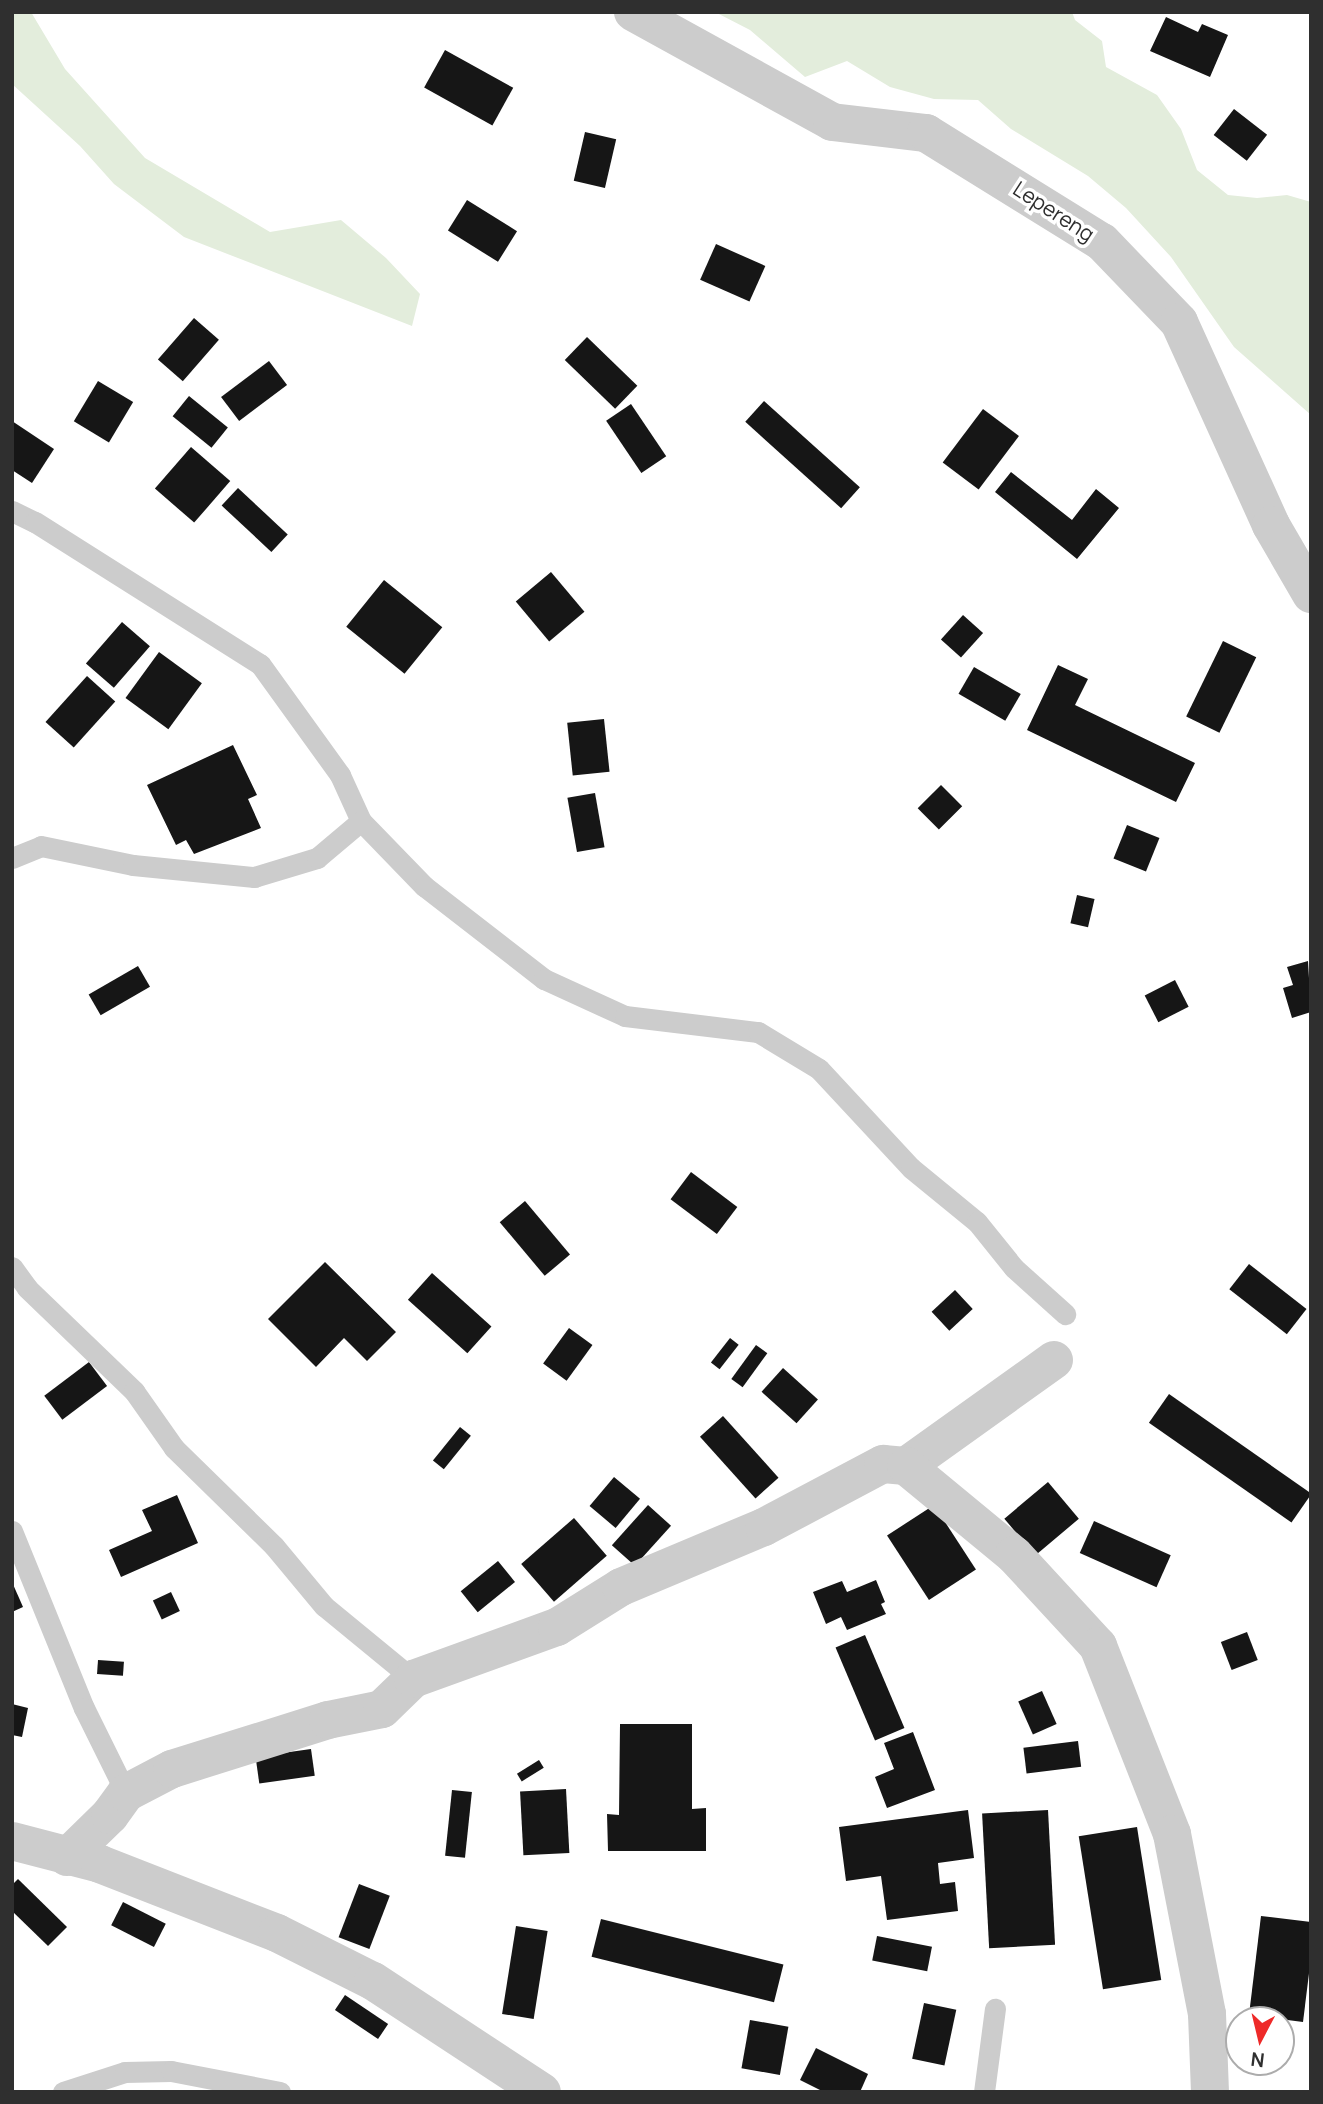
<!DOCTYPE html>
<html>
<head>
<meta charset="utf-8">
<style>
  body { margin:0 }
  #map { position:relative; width:1323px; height:2104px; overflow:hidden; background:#fff; font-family:Manrope,sans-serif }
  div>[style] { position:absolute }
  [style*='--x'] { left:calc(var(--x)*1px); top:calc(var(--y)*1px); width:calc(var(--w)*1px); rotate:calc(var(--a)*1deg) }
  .green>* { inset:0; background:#e3eddc }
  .building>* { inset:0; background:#161616; transform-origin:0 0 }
  .service>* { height:21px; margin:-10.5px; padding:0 10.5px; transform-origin:10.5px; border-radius:10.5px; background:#ccc }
  .minor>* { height:38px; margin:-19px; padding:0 19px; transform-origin:19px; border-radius:19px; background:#ccc }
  span { translate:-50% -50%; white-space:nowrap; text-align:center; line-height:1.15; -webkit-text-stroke:7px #fff; paint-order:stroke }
  .street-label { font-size:21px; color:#2f2f2f }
  .frame { position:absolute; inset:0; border:14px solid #2f2f2f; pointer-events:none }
  .north { position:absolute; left:1225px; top:2006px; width:70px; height:70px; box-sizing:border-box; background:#fff; border:2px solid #acacac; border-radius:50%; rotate:187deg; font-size:19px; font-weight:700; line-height:28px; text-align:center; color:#2f2f2f }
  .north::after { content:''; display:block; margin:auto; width:24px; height:32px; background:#ee2a29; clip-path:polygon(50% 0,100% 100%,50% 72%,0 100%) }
</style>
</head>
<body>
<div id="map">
  <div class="green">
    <i style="clip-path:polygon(12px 12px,31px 12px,65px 69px,145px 158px,270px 232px,341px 220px,386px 258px,420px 294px,412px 326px,184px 237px,114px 184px,80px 146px,12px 84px)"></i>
    <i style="clip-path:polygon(715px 12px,1072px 12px,1075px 20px,1102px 41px,1106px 67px,1157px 95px,1181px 129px,1197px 170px,1228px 195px,1257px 198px,1287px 195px,1311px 202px,1311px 415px,1234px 347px,1171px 257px,1126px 208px,1088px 176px,1011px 129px,978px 100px,934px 99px,890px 87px,847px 61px,805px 77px,750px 30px)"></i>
  </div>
  <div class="building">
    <i style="clip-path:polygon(1166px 17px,1198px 32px,1202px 24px,1228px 35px,1210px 77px,1150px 51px)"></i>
    <i style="left:445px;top:50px;width:78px;height:43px;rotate:29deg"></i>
    <i style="left:1234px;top:109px;width:42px;height:33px;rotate:38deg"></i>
    <i style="left:585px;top:132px;width:32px;height:50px;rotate:13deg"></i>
    <i style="left:467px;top:200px;width:59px;height:36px;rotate:32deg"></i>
    <i style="left:716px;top:244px;width:54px;height:39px;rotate:24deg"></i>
    <i style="left:194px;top:318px;width:33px;height:55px;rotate:41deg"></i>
    <i style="left:587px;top:337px;width:70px;height:32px;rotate:44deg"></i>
    <i style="left:269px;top:361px;width:30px;height:60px;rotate:53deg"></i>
    <i style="left:98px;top:381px;width:41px;height:47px;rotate:31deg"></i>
    <i style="left:189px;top:396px;width:50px;height:26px;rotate:39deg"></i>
    <i style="left:764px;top:401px;width:129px;height:28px;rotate:42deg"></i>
    <i style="left:631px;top:404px;width:63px;height:30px;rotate:56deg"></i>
    <i style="left:983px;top:409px;width:45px;height:67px;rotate:37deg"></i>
    <i style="clip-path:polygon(12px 421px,54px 449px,32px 483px,12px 470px)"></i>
    <i style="left:191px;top:447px;width:52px;height:55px;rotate:41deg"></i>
    <i style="clip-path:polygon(1011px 472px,1072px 520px,1096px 489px,1119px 508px,1077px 559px,995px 492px)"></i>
    <i style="left:238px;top:488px;width:68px;height:24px;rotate:43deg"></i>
    <i style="left:551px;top:572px;width:52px;height:46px;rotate:50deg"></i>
    <i style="left:384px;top:580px;width:75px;height:60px;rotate:39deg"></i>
    <i style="left:963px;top:615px;width:27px;height:33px;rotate:42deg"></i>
    <i style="left:122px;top:622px;width:37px;height:55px;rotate:41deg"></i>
    <i style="left:1223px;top:641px;width:37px;height:84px;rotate:26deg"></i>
    <i style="left:159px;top:652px;width:53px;height:57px;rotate:36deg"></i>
    <i style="clip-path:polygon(1058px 665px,1088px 679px,1075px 705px,1195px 763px,1176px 802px,1027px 730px)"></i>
    <i style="left:974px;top:667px;width:54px;height:31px;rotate:30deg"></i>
    <i style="left:87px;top:676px;width:38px;height:62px;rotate:42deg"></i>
    <i style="left:604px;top:719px;width:53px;height:37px;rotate:84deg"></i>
    <i style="clip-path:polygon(233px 745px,257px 795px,248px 799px,261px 828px,194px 854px,186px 840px,176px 845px,147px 785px)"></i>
    <i style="left:941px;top:785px;width:30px;height:33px;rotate:45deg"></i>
    <i style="left:595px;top:793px;width:55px;height:28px;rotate:80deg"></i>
    <i style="left:1127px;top:825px;width:35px;height:36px;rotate:22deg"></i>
    <i style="left:1077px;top:895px;width:18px;height:29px;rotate:13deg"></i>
    <i style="clip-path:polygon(1308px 961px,1311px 1012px,1292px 1018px,1283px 988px,1293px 985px,1287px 967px)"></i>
    <i style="left:138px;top:966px;width:24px;height:57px;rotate:60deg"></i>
    <i style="left:1175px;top:980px;width:30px;height:34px;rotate:63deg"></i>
    <i style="left:691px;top:1172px;width:58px;height:34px;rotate:37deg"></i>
    <i style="left:525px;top:1201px;width:70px;height:33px;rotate:50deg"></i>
    <i style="clip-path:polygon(325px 1262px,396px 1332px,367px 1361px,344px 1338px,316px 1367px,268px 1319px)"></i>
    <i style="left:1249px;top:1264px;width:73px;height:32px;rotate:38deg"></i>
    <i style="left:432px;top:1273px;width:80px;height:36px;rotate:42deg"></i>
    <i style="left:955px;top:1290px;width:26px;height:32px;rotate:47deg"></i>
    <i style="left:569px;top:1328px;width:29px;height:44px;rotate:36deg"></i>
    <i style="left:730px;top:1338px;width:11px;height:31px;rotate:38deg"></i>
    <i style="left:756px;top:1345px;width:14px;height:42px;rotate:36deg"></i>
    <i style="left:89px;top:1362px;width:30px;height:56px;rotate:53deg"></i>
    <i style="left:783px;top:1368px;width:47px;height:32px;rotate:42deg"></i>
    <i style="left:1169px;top:1394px;width:174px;height:35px;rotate:35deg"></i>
    <i style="left:723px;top:1416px;width:83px;height:31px;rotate:48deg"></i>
    <i style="left:460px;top:1427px;width:14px;height:43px;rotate:39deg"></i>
    <i style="left:614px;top:1477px;width:34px;height:38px;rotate:40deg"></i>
    <i style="left:1048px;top:1482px;width:48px;height:57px;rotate:50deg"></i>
    <i style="clip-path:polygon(177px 1495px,198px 1543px,121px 1577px,109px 1550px,152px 1531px,142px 1510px)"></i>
    <i style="left:648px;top:1505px;width:31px;height:54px;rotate:42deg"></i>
    <i style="left:934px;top:1505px;width:77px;height:56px;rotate:57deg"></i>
    <i style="left:574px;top:1518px;width:50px;height:70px;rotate:49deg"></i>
    <i style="left:1094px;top:1521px;width:84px;height:35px;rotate:24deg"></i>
    <i style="left:498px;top:1561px;width:27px;height:48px;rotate:51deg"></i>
    <i style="clip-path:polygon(876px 1580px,885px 1602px,881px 1604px,886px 1614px,847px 1630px,841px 1617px,826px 1624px,813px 1592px,842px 1581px,847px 1592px)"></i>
    <i style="clip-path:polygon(12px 1582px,23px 1607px,12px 1612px)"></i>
    <i style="left:171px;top:1592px;width:21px;height:20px;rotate:65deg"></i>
    <i style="left:1247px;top:1632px;width:30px;height:28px;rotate:69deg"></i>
    <i style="left:865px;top:1635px;width:101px;height:32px;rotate:67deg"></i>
    <i style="left:98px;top:1660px;width:26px;height:14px;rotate:4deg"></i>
    <i style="left:1042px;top:1691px;width:36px;height:26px;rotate:66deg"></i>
    <i style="clip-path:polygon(12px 1704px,28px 1708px,22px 1737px,12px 1735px)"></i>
    <i style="clip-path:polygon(620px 1724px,692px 1724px,692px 1809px,706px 1808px,706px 1851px,608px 1851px,607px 1814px,619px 1815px)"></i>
    <i style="clip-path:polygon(913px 1732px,935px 1790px,887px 1808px,875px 1777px,894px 1769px,884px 1743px)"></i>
    <i style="left:1078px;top:1741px;width:26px;height:55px;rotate:83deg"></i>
    <i style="left:311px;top:1749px;width:27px;height:56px;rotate:82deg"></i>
    <i style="left:539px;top:1760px;width:9px;height:26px;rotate:58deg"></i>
    <i style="left:566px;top:1789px;width:64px;height:46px;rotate:87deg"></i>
    <i style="left:452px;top:1790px;width:20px;height:66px;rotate:6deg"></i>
    <i style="clip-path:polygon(968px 1810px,974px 1858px,938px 1863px,940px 1884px,955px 1882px,958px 1911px,887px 1920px,881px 1876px,846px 1881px,839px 1827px)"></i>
    <i style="left:1048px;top:1810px;width:135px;height:66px;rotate:87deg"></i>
    <i style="left:1137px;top:1827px;width:155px;height:59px;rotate:81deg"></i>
    <i style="clip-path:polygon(18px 1879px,67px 1927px,48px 1946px,12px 1911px,12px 1885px)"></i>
    <i style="left:359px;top:1884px;width:33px;height:57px;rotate:21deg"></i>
    <i style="left:123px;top:1902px;width:48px;height:26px;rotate:27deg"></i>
    <i style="clip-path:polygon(1261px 1916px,1311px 1922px,1311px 1957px,1303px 2022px,1249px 2015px)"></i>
    <i style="left:601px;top:1919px;width:188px;height:39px;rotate:14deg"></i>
    <i style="left:516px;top:1926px;width:32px;height:89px;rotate:9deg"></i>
    <i style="left:877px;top:1936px;width:56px;height:25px;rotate:11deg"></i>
    <i style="left:345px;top:1995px;width:52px;height:18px;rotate:34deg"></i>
    <i style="left:924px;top:2003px;width:33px;height:57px;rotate:12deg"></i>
    <i style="left:750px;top:2020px;width:39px;height:49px;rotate:10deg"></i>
    <i style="clip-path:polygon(816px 2048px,868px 2074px,860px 2092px,824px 2092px,800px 2080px)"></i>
  </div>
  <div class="service">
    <i style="--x:12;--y:511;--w:25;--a:26"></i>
    <i style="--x:35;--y:522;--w:266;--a:32.3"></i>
    <i style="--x:260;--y:664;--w:137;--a:54.2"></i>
    <i style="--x:340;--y:775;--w:51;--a:65.5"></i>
    <i style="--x:361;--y:821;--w:91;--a:45.9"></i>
    <i style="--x:424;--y:886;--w:152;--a:37.8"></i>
    <i style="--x:544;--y:979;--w:89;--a:24.6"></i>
    <i style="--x:625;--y:1016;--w:134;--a:6.9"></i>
    <i style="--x:758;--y:1032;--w:71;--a:31.2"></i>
    <i style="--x:819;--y:1069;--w:135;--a:47.1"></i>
    <i style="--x:911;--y:1168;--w:85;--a:39.3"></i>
    <i style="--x:977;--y:1222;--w:59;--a:51.2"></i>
    <i style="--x:1014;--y:1268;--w:69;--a:42"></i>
    <i style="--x:12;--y:858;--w:31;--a:-22"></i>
    <i style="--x:41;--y:846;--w:94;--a:11.7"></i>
    <i style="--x:133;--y:865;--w:122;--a:5.7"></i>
    <i style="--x:254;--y:877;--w:66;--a:-16.8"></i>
    <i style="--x:317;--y:858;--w:57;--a:-40.1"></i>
    <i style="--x:12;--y:1267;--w:26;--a:54"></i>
    <i style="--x:27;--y:1288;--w:149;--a:43.9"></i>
    <i style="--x:134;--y:1391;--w:70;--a:54.9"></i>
    <i style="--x:174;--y:1448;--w:140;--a:44.4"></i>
    <i style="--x:274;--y:1546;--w:78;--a:50.2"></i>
    <i style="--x:324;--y:1606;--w:115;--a:39.4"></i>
    <i style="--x:12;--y:1531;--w:191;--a:67.9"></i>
    <i style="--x:84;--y:1708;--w:95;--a:63.7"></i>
    <i style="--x:63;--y:2092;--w:65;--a:-17.9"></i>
    <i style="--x:125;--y:2072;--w:46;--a:-1.2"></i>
    <i style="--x:171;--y:2071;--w:111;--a:10.9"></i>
    <i style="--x:984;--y:2092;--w:84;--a:-82.5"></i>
  </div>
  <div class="minor">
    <i style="--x:633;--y:12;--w:227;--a:28.9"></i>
    <i style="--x:832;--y:122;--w:95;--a:6.7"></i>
    <i style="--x:926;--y:133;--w:207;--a:31.8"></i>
    <i style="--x:1102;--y:242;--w:111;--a:46.1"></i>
    <i style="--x:1179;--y:322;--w:223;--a:65.6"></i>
    <i style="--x:1271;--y:525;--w:80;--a:59.9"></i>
    <i style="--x:906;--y:1466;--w:182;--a:-35.6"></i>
    <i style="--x:12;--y:1841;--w:91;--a:14.6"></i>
    <i style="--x:100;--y:1864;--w:190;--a:21.3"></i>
    <i style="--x:277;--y:1933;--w:107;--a:26.6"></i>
    <i style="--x:373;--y:1981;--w:202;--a:33.3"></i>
    <i style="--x:67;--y:1857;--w:60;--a:-44.3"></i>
    <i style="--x:110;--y:1815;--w:27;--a:-54"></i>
    <i style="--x:126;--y:1793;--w:52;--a:-27.6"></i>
    <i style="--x:172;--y:1769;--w:164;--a:-17.4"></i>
    <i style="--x:328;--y:1720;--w:55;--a:-11.5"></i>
    <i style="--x:382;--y:1709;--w:43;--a:-44.1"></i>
    <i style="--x:413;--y:1679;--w:153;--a:-19.9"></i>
    <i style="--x:557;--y:1627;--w:75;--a:-32"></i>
    <i style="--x:621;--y:1587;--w:155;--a:-22.8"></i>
    <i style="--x:764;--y:1527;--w:135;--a:-27.9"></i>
    <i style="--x:883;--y:1464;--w:23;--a:5"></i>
    <i style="--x:906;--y:1466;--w:140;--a:39.5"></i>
    <i style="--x:1014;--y:1555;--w:124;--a:47.3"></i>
    <i style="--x:1098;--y:1646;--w:202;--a:68.5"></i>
    <i style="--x:1172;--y:1834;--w:183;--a:79"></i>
    <i style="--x:1207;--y:2014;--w:78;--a:87.8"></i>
  </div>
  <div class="street-label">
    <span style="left:1054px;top:211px;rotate:33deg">Lepereng</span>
  </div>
  <div class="frame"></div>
  <div class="north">N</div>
</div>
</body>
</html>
